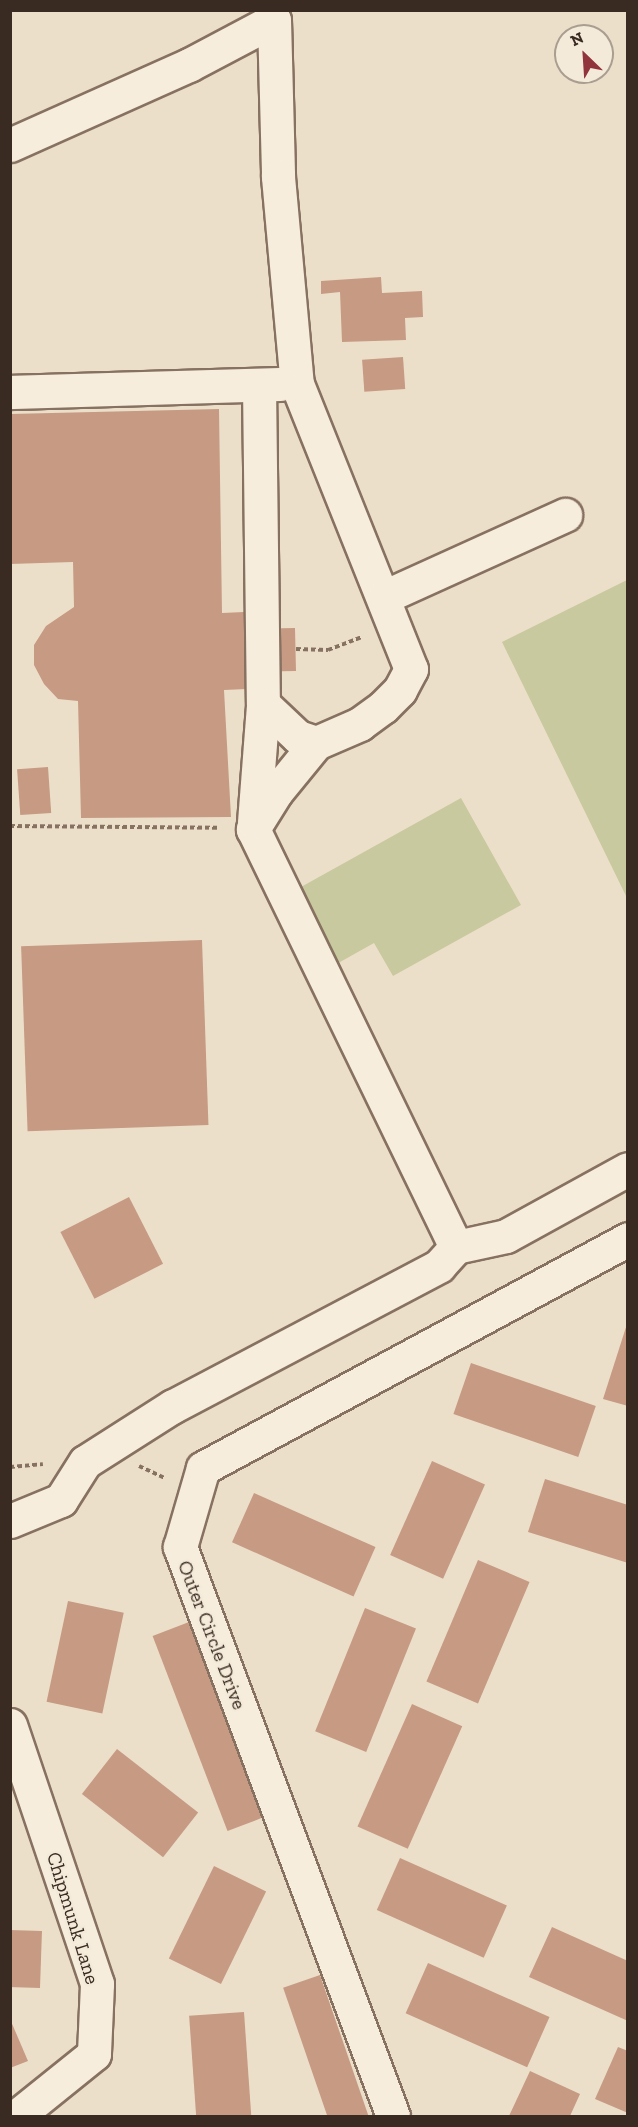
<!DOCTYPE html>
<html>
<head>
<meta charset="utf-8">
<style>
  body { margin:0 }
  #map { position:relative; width:638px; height:2127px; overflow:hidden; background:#ecdfca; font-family:"Zilla Slab",serif }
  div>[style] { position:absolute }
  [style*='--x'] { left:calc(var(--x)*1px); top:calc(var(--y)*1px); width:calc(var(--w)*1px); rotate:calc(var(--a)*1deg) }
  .green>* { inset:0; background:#c8c99e }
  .building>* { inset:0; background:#c79a83; transform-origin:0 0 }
  .path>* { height:4px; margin-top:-2px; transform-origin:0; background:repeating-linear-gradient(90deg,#877160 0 4.5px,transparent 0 7.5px) }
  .roads { filter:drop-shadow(2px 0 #877160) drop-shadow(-2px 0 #877160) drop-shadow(0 2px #877160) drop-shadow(0 -2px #877160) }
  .minor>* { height:33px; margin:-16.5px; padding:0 16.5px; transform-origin:16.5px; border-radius:16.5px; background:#f7eddd }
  span { translate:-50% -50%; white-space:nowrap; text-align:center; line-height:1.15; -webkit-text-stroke:4.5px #f4ead9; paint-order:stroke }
  .street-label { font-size:20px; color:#392b22 }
  .frame { position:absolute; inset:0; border:12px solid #392b22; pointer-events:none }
  .north { position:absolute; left:554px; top:24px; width:60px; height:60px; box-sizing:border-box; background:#f4ead9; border:2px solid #a99e90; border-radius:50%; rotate:335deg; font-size:16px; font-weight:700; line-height:24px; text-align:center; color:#392b22 }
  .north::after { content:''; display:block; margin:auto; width:21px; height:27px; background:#92343c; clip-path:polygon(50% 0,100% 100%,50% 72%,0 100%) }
</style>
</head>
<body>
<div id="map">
  <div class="green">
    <i style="clip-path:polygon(627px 580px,627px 898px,502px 642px)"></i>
    <i style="clip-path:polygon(461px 798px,521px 905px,393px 976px,374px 943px,333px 966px,292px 892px)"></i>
  </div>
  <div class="building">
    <i style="clip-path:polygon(381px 277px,382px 293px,422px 291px,423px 317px,405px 318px,406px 340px,342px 342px,340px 292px,321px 294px,321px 281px)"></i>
    <i style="left:403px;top:357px;width:32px;height:41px;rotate:86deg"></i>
    <i style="clip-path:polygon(219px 409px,222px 613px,244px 612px,245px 629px,295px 628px,296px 671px,247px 672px,247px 689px,224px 690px,231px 817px,81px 818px,78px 701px,58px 699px,44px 684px,34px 665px,34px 645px,46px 626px,74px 607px,73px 562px,10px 564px,10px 414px)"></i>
    <i style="left:48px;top:767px;width:46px;height:31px;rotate:86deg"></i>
    <i style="left:202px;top:940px;width:185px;height:181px;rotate:88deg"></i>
    <i style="left:129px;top:1197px;width:75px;height:77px;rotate:63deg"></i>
    <i style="clip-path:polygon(627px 1324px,628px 1324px,628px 1406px,603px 1399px)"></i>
    <i style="left:471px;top:1363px;width:132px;height:54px;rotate:19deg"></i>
    <i style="left:432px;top:1461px;width:58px;height:103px;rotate:24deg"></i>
    <i style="clip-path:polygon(545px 1479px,628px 1505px,628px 1563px,528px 1532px)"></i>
    <i style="left:254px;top:1493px;width:133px;height:54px;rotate:24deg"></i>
    <i style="left:478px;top:1560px;width:56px;height:132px;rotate:23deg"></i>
    <i style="left:68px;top:1601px;width:57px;height:103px;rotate:12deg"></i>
    <i style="left:365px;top:1608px;width:55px;height:133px;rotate:22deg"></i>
    <i style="left:189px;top:1622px;width:209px;height:39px;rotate:69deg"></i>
    <i style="left:412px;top:1704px;width:55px;height:134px;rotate:24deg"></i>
    <i style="left:117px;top:1749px;width:103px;height:57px;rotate:38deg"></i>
    <i style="left:400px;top:1858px;width:117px;height:57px;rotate:24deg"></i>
    <i style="left:214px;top:1866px;width:58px;height:103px;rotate:26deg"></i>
    <i style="clip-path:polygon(552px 1927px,628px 1961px,628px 2021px,529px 1977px)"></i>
    <i style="left:10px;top:1930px;width:32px;height:57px;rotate:2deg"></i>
    <i style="left:428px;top:1963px;width:133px;height:55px;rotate:24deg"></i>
    <i style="left:320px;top:1975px;width:149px;height:39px;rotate:71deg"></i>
    <i style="left:244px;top:2012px;width:104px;height:55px;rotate:86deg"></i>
    <i style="clip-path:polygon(10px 2019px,28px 2061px,10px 2068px)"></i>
    <i style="clip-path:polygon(618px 2047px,628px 2051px,628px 2113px,595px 2099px)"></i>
    <i style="clip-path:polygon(530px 2071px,580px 2094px,570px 2116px,509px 2116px)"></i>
  </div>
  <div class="path">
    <i style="--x:296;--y:649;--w:32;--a:2"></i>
    <i style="--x:328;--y:650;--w:36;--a:-21"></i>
    <i style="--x:10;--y:826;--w:210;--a:0.5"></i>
    <i style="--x:139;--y:1466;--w:29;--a:25"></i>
    <i style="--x:10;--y:1467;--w:33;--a:-5"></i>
  </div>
  <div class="roads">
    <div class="minor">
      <i style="--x:10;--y:145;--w:196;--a:-24.1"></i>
      <i style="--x:189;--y:65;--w:96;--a:-27.9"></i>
      <i style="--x:274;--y:20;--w:157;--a:88.5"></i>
      <i style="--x:278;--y:177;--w:208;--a:84.8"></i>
      <i style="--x:297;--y:384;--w:307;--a:68.2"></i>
      <i style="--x:411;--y:669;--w:24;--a:118"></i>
      <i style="--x:400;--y:690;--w:24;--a:135"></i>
      <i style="--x:383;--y:707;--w:29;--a:144"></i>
      <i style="--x:360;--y:724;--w:48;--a:156.6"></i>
      <i style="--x:316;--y:743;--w:63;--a:129.2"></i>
      <i style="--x:276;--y:792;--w:44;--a:121.9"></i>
      <i style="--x:253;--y:829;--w:465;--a:64.1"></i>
      <i style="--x:456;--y:1247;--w:25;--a:132"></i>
      <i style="--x:439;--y:1266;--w:301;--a:152.2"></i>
      <i style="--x:173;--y:1406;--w:104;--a:147.5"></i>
      <i style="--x:85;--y:1462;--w:45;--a:122.3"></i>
      <i style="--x:61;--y:1500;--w:55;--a:157.6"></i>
      <i style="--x:259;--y:385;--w:319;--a:89.3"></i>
      <i style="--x:263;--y:704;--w:48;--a:43.3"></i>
      <i style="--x:298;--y:737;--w:19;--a:18"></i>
      <i style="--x:10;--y:392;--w:270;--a:-1.7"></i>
      <i style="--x:384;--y:597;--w:199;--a:-24.4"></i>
      <i style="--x:254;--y:822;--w:118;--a:-85.6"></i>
      <i style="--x:456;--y:1247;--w:51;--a:-12.4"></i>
      <i style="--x:506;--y:1236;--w:139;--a:-28.8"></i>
      <i style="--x:10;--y:1725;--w:273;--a:71.4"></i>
      <i style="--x:97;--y:1984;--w:70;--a:92.5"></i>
      <i style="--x:94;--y:2054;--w:99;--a:141.2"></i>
      <i style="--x:393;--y:2116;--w:608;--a:-110.52"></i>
      <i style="--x:180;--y:1547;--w:82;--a:-73.8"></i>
      <i style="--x:203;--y:1468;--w:483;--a:-28.3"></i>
    </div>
  </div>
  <div class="street-label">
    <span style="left:212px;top:1635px;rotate:69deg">Outer Circle Drive</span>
    <span style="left:73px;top:1918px;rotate:73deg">Chipmunk Lane</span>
  </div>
  <div class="frame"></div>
  <div class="north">N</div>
</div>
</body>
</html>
